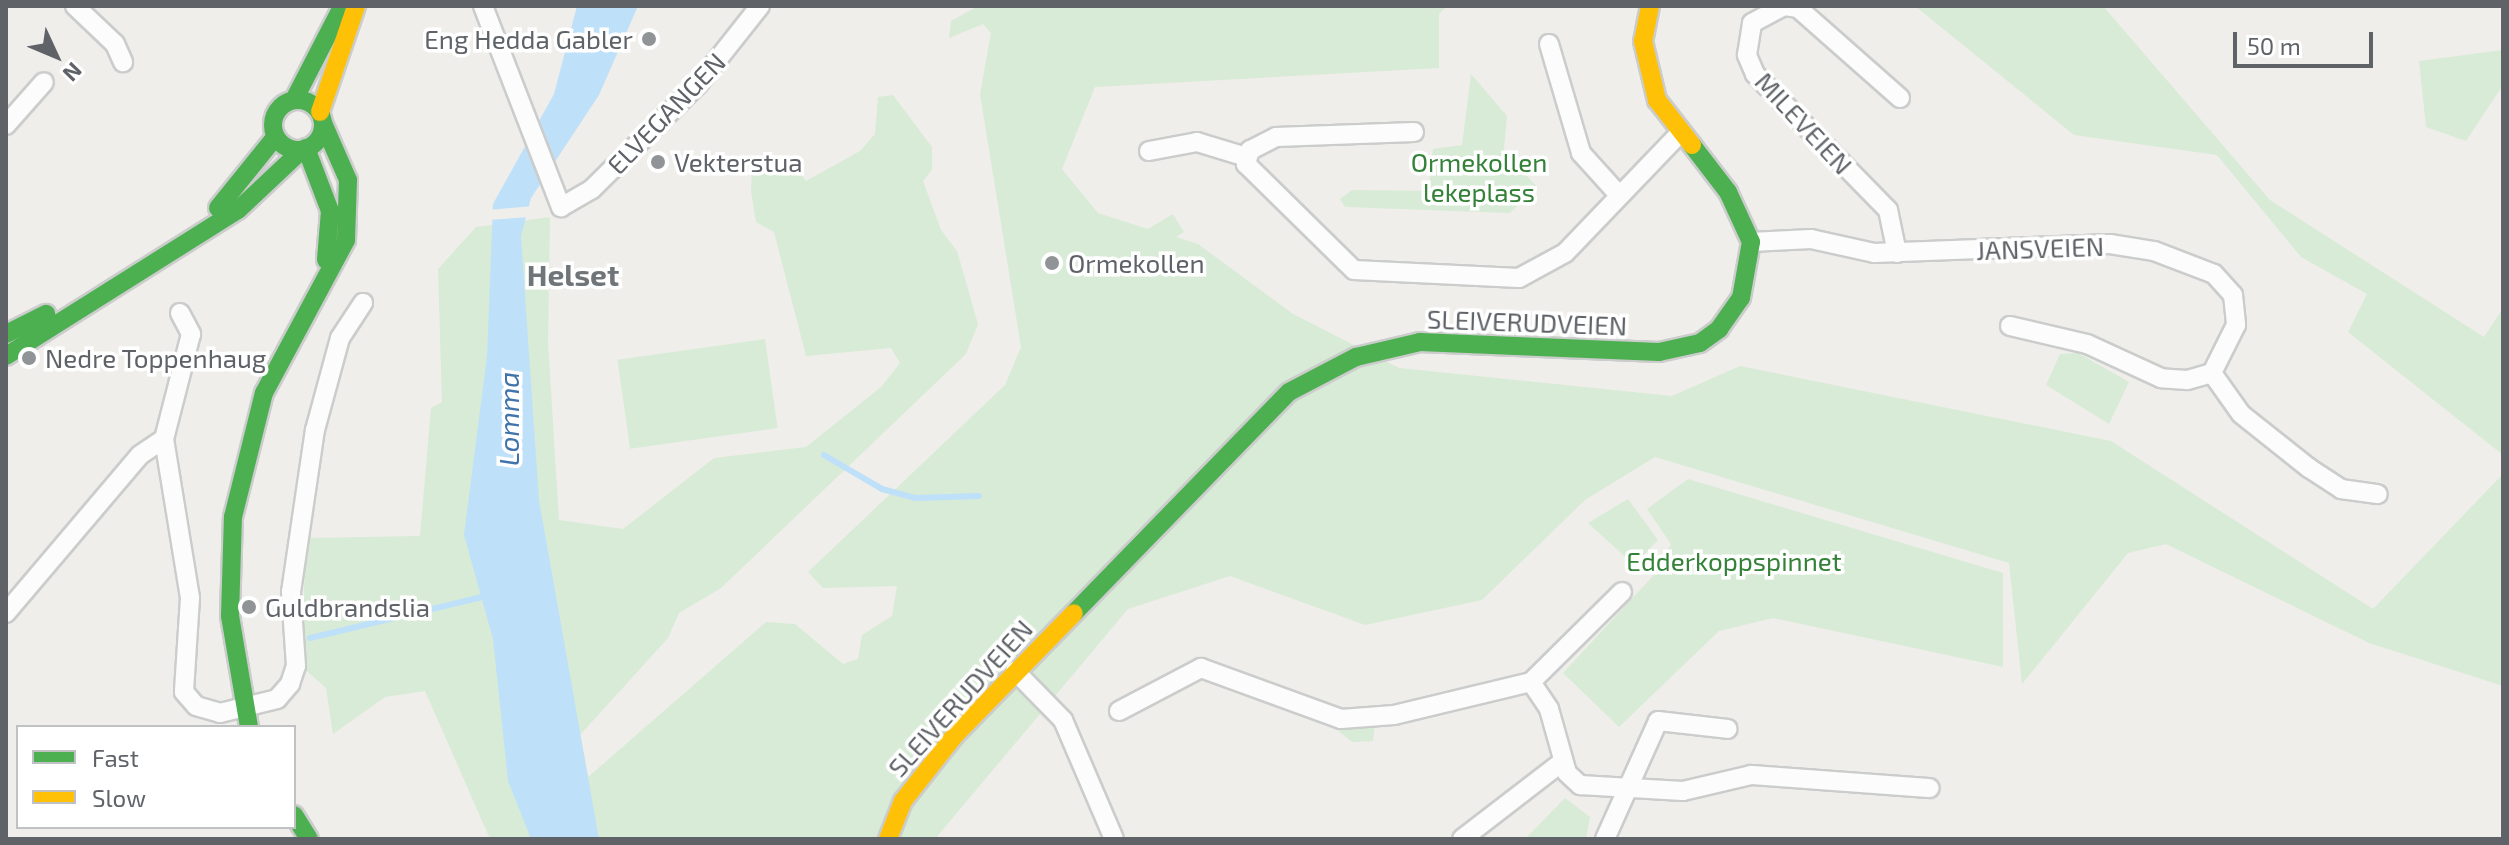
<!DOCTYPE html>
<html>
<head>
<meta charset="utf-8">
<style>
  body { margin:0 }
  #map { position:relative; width:2509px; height:845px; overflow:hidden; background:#efeeea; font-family:"Exo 2",sans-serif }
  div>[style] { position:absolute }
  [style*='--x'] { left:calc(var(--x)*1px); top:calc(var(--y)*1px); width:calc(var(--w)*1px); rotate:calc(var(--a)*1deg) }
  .green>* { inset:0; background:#d8ebd6; transform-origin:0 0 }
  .water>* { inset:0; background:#bfe0f9 }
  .pier>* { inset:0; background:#efeeea }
  .stream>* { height:6px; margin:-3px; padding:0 3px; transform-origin:3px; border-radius:3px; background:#bfe0f9 }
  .roads { filter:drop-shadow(2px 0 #cbcccc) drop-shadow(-2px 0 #cbcccc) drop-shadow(0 2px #cbcccc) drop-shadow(0 -2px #cbcccc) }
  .street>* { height:18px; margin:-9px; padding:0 9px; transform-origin:9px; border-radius:9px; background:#fdfcfc }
  .fast>* { height:18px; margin:-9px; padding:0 9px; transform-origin:9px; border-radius:9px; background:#4caf50 }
  .fast>.ring { margin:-9px; padding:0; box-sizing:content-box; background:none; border:18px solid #4caf50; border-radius:50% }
  .slow>* { height:18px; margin:-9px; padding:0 9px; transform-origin:9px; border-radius:9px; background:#ffc107 }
  .dots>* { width:22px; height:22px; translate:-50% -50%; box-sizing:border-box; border:4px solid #fff; border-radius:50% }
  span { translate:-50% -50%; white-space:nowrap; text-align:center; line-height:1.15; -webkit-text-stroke:7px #fff; paint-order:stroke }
  .poi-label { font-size:26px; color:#5f6368 }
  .right { translate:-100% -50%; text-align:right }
  .left { translate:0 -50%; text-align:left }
  .street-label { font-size:26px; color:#5f6368 }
  .park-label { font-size:26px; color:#348238 }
  .water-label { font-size:28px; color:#4174aa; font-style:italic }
  .quarter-label { font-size:30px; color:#70757a; font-weight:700 }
  .frame { position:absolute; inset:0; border:8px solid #5f6368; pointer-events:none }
  .legend { position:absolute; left:16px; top:725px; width:280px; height:104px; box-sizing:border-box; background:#fff; border:2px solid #bfc1c3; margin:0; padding:10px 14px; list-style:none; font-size:24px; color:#5f6368 }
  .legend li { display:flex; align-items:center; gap:16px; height:40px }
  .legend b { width:40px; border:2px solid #bfc1c3 }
  .north { position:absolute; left:16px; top:16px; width:80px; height:80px; -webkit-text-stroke:6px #fff; paint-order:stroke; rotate:134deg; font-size:22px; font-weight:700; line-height:32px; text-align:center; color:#5f6368 }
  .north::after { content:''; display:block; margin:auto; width:28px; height:36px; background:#5f6368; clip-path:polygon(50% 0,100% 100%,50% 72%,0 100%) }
  .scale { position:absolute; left:2233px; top:32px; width:140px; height:36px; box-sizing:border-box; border:4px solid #5f6368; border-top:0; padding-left:10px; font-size:24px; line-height:28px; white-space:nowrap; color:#5f6368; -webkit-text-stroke:6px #fff; paint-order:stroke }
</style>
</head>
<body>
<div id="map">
  <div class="green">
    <i style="clip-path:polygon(978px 6px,1447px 6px,1439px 14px,1439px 68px,1095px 87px,1062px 169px,1098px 213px,1148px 229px,1173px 214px,1184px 232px,1176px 237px,1198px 244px,1293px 314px,1399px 368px,1672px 396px,1740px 366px,2111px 441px,2373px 609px,2503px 474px,2503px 686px,2369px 643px,2166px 544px,2128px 553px,2022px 684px,2009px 563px,1655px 457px,1585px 500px,1482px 600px,1365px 625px,1230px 576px,1128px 609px,935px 839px,490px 839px,425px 691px,385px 697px,333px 734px,326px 688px,301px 666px,306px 538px,420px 536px,431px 408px,442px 402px,438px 269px,476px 227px,550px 217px,548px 342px,559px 520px,623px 529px,714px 458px,806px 447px,881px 387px,900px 363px,891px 348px,806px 356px,774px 232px,756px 222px,751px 191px,752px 167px,790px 159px,806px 181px,860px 151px,875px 134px,878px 97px,893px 95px,932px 147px,932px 170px,923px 181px,941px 230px,957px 251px,978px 324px,966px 354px,721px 588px,679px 613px,668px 638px,580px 735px,588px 777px,766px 622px,795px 624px,843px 664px,858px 659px,862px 635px,892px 616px,897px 586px,823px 588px,808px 572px,1005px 385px,1021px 347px,980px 94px,991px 33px,983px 24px,949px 38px,951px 21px)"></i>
    <i style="clip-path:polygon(1915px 6px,2103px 6px,2270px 200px,2484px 337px,2503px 308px,2503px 455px,2348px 332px,2367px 294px,2301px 257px,2217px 155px,2074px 135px)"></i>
    <i style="clip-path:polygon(2503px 50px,2503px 85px,2466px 141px,2426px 127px,2419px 61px)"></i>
    <i style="clip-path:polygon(1471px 74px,1507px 116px,1504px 150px,1537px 187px,1510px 213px,1345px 207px,1340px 199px,1352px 190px,1428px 191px,1433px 149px,1462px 145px)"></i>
    <i style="left:765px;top:339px;width:90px;height:149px;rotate:82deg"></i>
    <i style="clip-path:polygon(2078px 353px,2129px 382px,2109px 424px,2046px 385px,2060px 354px)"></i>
    <i style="clip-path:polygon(1688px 479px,2003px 573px,2003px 667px,1773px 618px,1719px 631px,1619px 727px,1563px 673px,1652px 577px,1671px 544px,1647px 509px)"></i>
    <i style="clip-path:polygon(1628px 499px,1658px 540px,1634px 565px,1588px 523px)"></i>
    <i style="clip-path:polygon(1375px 724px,1373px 741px,1352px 742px,1331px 725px)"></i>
    <i style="clip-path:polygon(1565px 798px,1590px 817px,1586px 839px,1525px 839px)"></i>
  </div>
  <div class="water">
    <i style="clip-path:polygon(577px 6px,638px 6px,599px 95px,531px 198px,521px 236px,539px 500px,599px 839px,531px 839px,508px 781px,493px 639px,464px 535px,487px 356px,493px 204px,554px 94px)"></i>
  </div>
  <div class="pier">
    <i style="clip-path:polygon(533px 206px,530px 217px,488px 220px,489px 210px)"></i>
  </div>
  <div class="stream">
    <i style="--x:824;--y:455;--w:67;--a:30.4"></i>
    <i style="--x:882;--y:489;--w:34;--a:15"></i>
    <i style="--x:915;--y:498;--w:64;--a:-1.8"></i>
    <i style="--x:310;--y:638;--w:177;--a:-13.4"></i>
  </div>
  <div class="roads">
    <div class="street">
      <i style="--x:75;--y:6;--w:55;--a:43.5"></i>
      <i style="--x:115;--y:44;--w:20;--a:66"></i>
      <i style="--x:483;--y:6;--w:216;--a:68.8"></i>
      <i style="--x:561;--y:207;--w:36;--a:-30"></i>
      <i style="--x:592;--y:189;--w:151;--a:-44.7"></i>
      <i style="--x:699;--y:83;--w:98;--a:-51.6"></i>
      <i style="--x:1549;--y:44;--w:114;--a:73.6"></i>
      <i style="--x:1581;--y:153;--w:57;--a:47.9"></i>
      <i style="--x:6;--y:125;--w:57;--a:-48.5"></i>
      <i style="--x:1414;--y:132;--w:138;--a:177.9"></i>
      <i style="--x:1276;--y:137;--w:29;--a:153"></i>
      <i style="--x:1250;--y:150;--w:15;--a:106"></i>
      <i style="--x:1246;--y:164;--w:151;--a:44.5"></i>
      <i style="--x:1354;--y:270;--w:165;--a:2.8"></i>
      <i style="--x:1519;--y:278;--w:52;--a:-28.5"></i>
      <i style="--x:1565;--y:253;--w:165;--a:-46.2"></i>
      <i style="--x:1149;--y:151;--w:49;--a:-10.6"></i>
      <i style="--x:1197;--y:142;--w:51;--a:17"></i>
      <i style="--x:1751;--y:242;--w:60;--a:-2.9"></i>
      <i style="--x:1811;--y:239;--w:65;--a:12.5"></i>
      <i style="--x:1874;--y:253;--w:236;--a:-2.2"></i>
      <i style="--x:2110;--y:244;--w:45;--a:9"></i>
      <i style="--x:2154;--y:251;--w:64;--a:21"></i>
      <i style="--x:2214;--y:274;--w:28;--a:48"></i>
      <i style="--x:2233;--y:295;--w:30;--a:84"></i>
      <i style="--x:2236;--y:325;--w:54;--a:116.6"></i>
      <i style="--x:2212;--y:373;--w:26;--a:164"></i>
      <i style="--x:2187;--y:380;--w:26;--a:-176"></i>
      <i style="--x:2161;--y:378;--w:81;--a:-155.3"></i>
      <i style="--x:2087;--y:344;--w:79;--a:-166.8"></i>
      <i style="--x:1897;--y:253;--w:44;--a:-101.8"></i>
      <i style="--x:1888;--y:210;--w:190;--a:-134.4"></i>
      <i style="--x:1755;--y:74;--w:21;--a:-113"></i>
      <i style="--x:1747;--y:55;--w:32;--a:-81"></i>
      <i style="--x:1752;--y:23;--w:36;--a:-28"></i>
      <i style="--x:1784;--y:6;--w:14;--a:8"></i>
      <i style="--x:1798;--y:8;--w:136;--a:41.4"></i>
      <i style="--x:180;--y:313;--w:24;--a:62"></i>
      <i style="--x:191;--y:334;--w:108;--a:104.4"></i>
      <i style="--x:164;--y:439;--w:161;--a:80.7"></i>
      <i style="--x:190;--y:598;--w:94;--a:93.7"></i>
      <i style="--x:184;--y:692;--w:18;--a:49"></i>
      <i style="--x:196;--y:706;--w:25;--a:16"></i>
      <i style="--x:220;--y:713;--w:59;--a:-13.8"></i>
      <i style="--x:277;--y:699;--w:20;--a:-49"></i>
      <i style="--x:290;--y:684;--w:19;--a:-72"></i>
      <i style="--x:296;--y:666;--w:74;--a:-93.9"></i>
      <i style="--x:291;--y:592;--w:164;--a:-81.6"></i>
      <i style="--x:315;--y:430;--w:95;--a:-74.8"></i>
      <i style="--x:340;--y:338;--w:42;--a:-56.7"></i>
      <i style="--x:2212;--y:373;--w:50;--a:54.7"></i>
      <i style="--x:2241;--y:414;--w:87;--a:38.5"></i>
      <i style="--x:2309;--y:468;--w:38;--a:33"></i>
      <i style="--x:2341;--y:489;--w:37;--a:8"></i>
      <i style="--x:6;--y:613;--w:207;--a:-49.7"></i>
      <i style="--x:140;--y:455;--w:29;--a:-34"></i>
      <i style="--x:1015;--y:671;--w:69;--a:45.6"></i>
      <i style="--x:1063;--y:720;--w:129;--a:66.8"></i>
      <i style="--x:1531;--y:682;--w:128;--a:-44.7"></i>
      <i style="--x:1119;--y:711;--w:93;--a:-27.7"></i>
      <i style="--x:1201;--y:668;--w:149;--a:20"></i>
      <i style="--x:1341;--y:719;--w:53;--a:-4.3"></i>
      <i style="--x:1394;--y:715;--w:141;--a:-13.5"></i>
      <i style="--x:1531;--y:682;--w:32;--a:56"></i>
      <i style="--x:1549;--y:709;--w:66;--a:74.3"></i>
      <i style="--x:1567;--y:773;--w:18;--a:43"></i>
      <i style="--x:1580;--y:785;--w:103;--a:3.3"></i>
      <i style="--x:1683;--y:791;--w:70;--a:-13.2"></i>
      <i style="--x:1751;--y:775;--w:179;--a:4.2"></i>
      <i style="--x:1462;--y:839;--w:126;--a:-37.6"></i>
      <i style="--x:1605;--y:839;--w:129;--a:-65.8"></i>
      <i style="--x:1658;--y:721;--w:70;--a:6.5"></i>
    </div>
    <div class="fast">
      <i style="--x:294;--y:100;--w:100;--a:-62.7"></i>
      <i class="ring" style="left:273px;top:100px;width:32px;height:32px"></i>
      <i style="--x:306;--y:148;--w:67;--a:69.1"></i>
      <i style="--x:330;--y:211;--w:49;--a:94.7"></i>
      <i style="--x:218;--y:208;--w:92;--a:-51.1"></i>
      <i style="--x:6;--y:334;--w:45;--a:-26.6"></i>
      <i style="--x:6;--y:356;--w:274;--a:-32.2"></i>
      <i style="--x:238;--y:210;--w:88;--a:-43.2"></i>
      <i style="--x:1074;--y:613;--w:308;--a:-45.8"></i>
      <i style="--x:1289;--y:392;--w:76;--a:-27.6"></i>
      <i style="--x:1356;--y:357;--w:66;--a:-13.2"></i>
      <i style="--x:1420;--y:342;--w:239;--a:2.4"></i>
      <i style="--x:1659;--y:352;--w:42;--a:-12.4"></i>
      <i style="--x:1700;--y:343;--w:24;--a:-36"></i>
      <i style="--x:1719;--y:329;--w:38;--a:-55"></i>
      <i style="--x:1741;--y:298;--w:57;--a:-79.9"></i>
      <i style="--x:1751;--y:242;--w:55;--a:-114.7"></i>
      <i style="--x:1728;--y:192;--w:59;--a:-127.5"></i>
      <i style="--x:249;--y:727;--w:113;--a:-99.7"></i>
      <i style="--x:230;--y:616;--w:99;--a:-88.3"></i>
      <i style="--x:233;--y:517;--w:128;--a:-76"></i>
      <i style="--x:264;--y:393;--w:174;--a:-61.8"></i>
      <i style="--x:346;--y:240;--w:60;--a:-88.1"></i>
      <i style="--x:348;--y:180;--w:62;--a:-113.7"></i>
      <i style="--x:294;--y:815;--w:28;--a:58"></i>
    </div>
    <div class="slow">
      <i style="--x:1650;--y:6;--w:36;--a:101"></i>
      <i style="--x:1643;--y:41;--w:61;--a:76.7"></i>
      <i style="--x:1657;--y:100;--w:57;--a:52.1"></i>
      <i style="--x:320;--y:112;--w:112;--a:-71.2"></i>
      <i style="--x:888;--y:839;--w:41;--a:-68.5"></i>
      <i style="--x:903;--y:801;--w:84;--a:-51.8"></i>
      <i style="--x:955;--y:735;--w:170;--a:-45.7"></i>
    </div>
  </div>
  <div class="dots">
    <i style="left:649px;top:39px;background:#919496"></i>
    <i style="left:658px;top:162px;background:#919496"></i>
    <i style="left:1052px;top:263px;background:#919496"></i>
    <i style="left:29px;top:358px;background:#919496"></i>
    <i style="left:249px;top:607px;background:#919496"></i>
  </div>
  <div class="poi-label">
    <span class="right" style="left:633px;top:39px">Eng Hedda Gabler</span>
    <span class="left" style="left:674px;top:162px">Vekterstua</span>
    <span class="left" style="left:1068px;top:263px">Ormekollen</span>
    <span class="left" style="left:45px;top:358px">Nedre Toppenhaug</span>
    <span class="left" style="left:265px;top:607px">Guldbrandslia</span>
  </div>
  <div class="street-label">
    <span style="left:666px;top:113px;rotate:-46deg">ELVEGANGEN</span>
    <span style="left:1804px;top:123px;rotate:47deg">MILEVEIEN</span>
    <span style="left:2040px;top:248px;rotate:-2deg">JANSVEIEN</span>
    <span style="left:1527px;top:322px;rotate:2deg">SLEIVERUDVEIEN</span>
    <span style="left:960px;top:698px;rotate:-48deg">SLEIVERUDVEIEN</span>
  </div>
  <div class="park-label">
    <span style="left:1479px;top:177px">Ormekollen<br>lekeplass</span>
    <span style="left:1734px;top:561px">Edderkoppspinnet</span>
  </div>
  <div class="water-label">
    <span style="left:508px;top:419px;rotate:-90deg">Lomma</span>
  </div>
  <div class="quarter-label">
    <span style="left:573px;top:274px">Helset</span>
  </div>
  <div class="frame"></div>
  <ul class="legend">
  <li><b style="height:10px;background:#4caf50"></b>Fast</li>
  <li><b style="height:10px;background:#ffc107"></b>Slow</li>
  </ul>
  <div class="north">N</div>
  <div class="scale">50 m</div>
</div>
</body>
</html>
